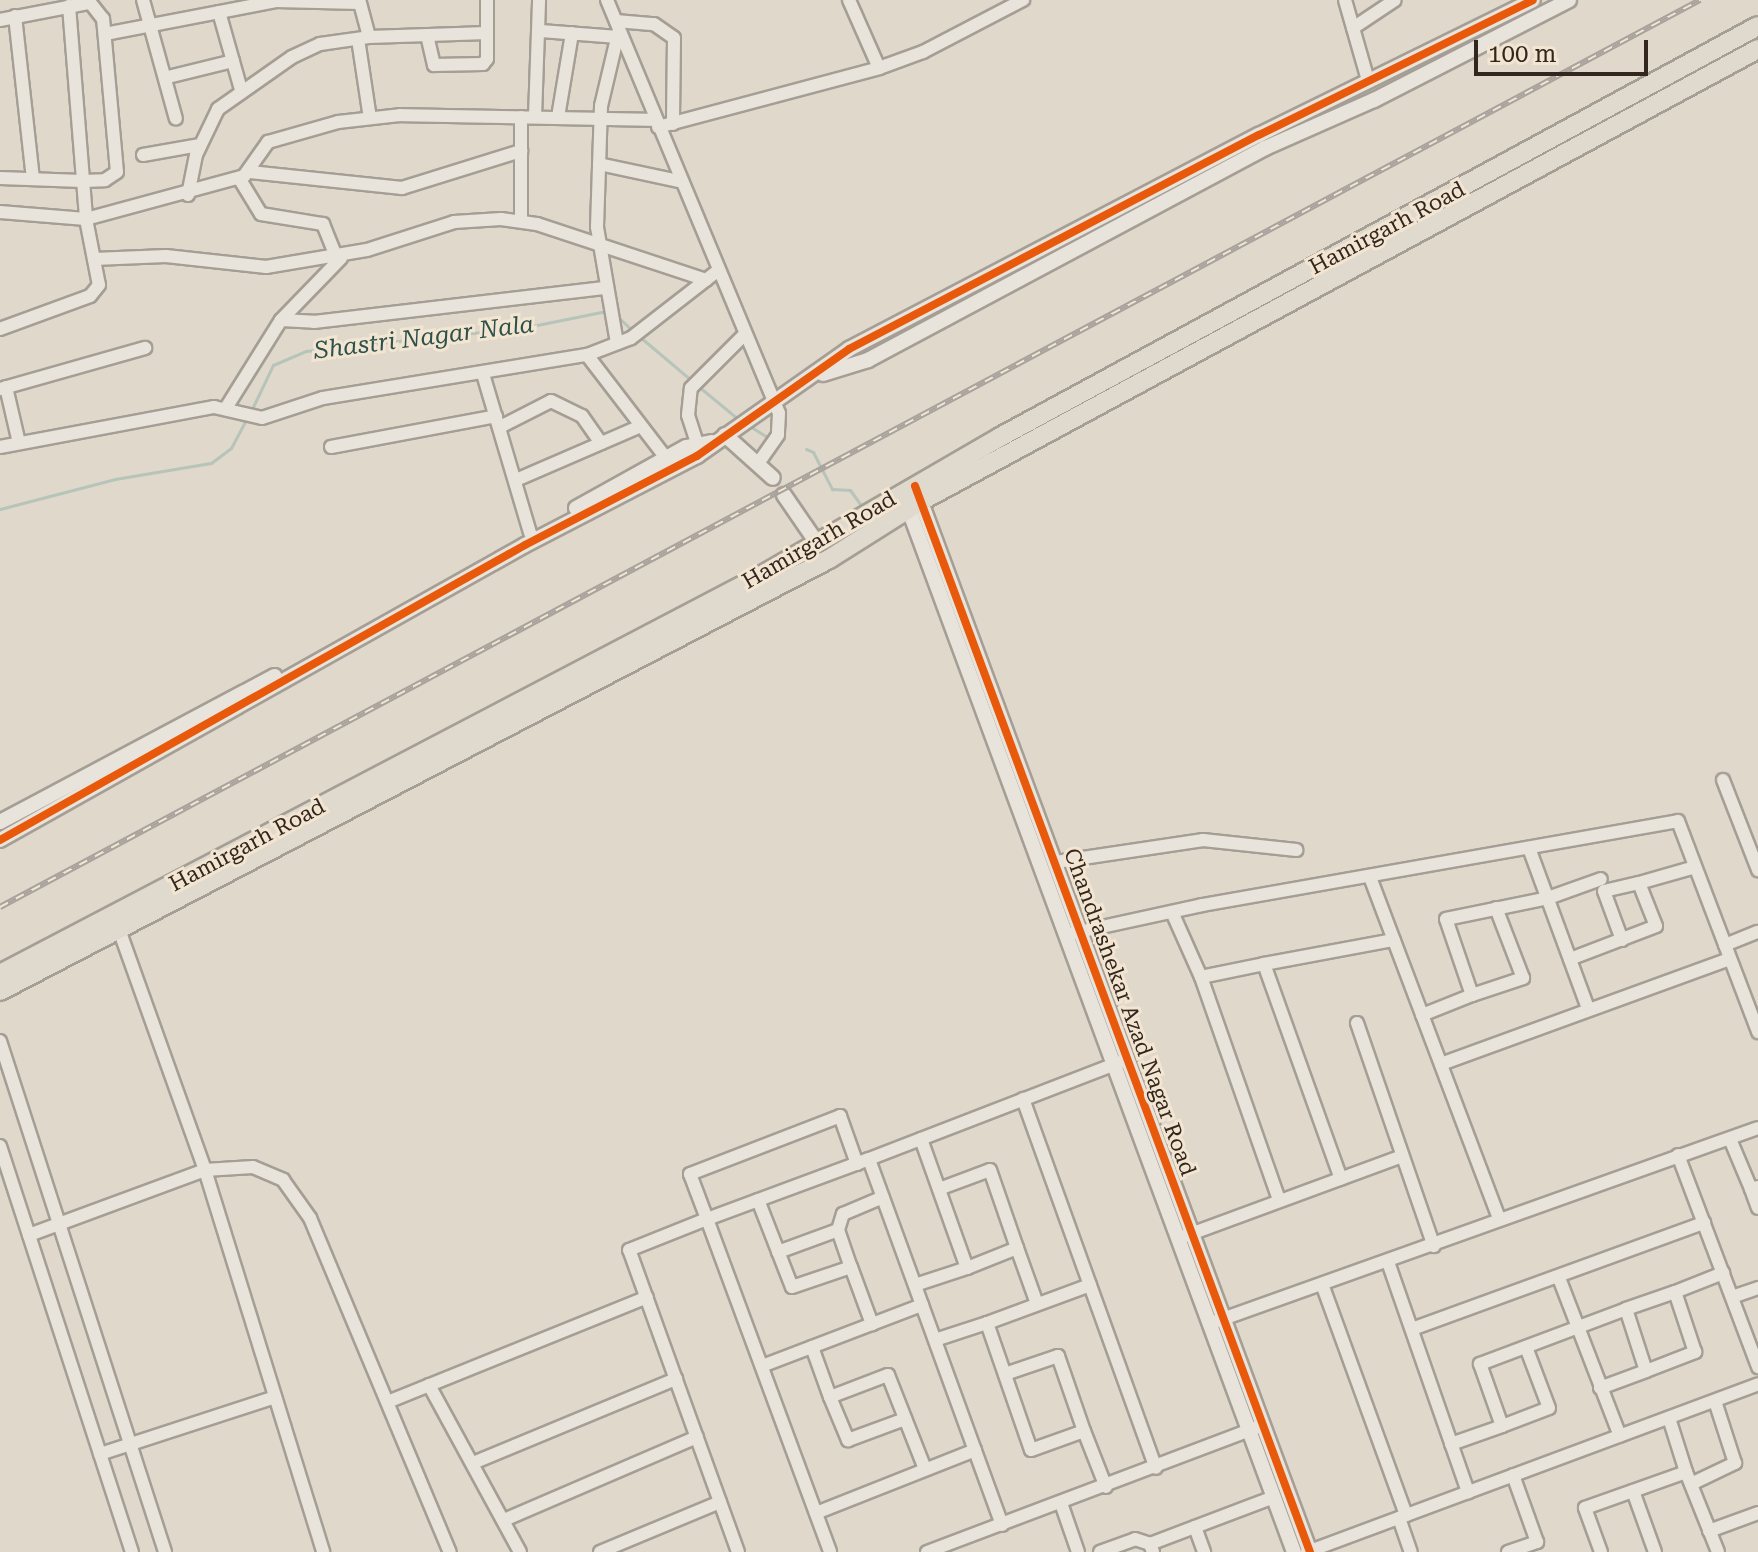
<!DOCTYPE html>
<html>
<head>
<meta charset="utf-8">
<style>
  body { margin:0 }
  #map { position:relative; width:1758px; height:1552px; overflow:hidden; background:#e0d8cb; font-family:"Roboto Serif",serif }
  div>[style] { position:absolute }
  [style*='--x'] { left:calc(var(--x)*1px); top:calc(var(--y)*1px); width:calc(var(--w)*1px); rotate:calc(var(--a)*1deg) }
  .stream>* { height:3px; margin:-1.5px; padding:0 1.5px; transform-origin:1.5px; border-radius:1.5px; background:#b6c4ba }
  .roads { filter:drop-shadow(2px 0 #a59e95) drop-shadow(-2px 0 #a59e95) drop-shadow(0 2px #a59e95) drop-shadow(0 -2px #a59e95) }
  .minor>* { height:12px; margin:-6px; padding:0 6px; transform-origin:6px; border-radius:6px; background:#e8e4dc }
  .tertiary>* { height:14px; margin:-7px; padding:0 7px; transform-origin:7px; border-radius:7px; background:#e8e4dc }
  .primary>* { height:18px; margin:-9px; padding:0 9px; transform-origin:9px; border-radius:9px; background:#e0d9ce }
  .rail>* { height:6px; margin-top:-3px; transform-origin:0; background:repeating-linear-gradient(90deg,#f2e5d1 0 9px,#a8a29c 0 18px); box-sizing:border-box; border-block:2px solid #a8a29c }
  .cycleway>* { height:8px; margin:-4px; padding:0 4px; transform-origin:4px; border-radius:4px; background:#e8590c }
  span { translate:-50% -50%; white-space:nowrap; text-align:center; line-height:1.15; -webkit-text-stroke:6px #f2e5d1; paint-order:stroke }
  .street-label { font-size:22px; color:#33261e }
  .water-label { font-size:24px; color:#2e514c; font-style:italic }
  .scale { position:absolute; left:1474px; top:40px; width:174px; height:36px; box-sizing:border-box; border:4px solid #33261e; border-top:0; padding-left:10px; font-size:24px; line-height:28px; white-space:nowrap; color:#33261e; -webkit-text-stroke:6px #f2e5d1; paint-order:stroke }
</style>
</head>
<body>
<div id="map">
  <div class="stream">
    <i style="--x:619;--y:318;--w:21;--a:43"></i>
    <i style="--x:640;--y:337;--w:68;--a:40.2"></i>
    <i style="--x:698;--y:386;--w:52;--a:39.5"></i>
    <i style="--x:250;--y:413;--w:53;--a:-64.4"></i>
    <i style="--x:273;--y:365;--w:36;--a:-23"></i>
    <i style="--x:306;--y:351;--w:222;--a:-6.2"></i>
    <i style="--x:527;--y:327;--w:81;--a:-11.4"></i>
    <i style="--x:748;--y:425;--w:25;--a:32"></i>
    <i style="--x:806;--y:449;--w:8;--a:23"></i>
    <i style="--x:813;--y:452;--w:42;--a:62.8"></i>
    <i style="--x:832;--y:489;--w:18;--a:3"></i>
    <i style="--x:850;--y:490;--w:22;--a:54"></i>
    <i style="--x:0;--y:509;--w:119;--a:-14.6"></i>
    <i style="--x:115;--y:479;--w:97;--a:-9.5"></i>
    <i style="--x:211;--y:463;--w:25;--a:-37"></i>
    <i style="--x:231;--y:448;--w:32;--a:-62"></i>
  </div>
  <div class="roads">
    <div class="minor">
      <i style="--x:143;--y:0;--w:123;--a:74.5"></i>
      <i style="--x:607;--y:0;--w:447;--a:67.4"></i>
      <i style="--x:779;--y:413;--w:22;--a:93"></i>
      <i style="--x:778;--y:435;--w:33;--a:125"></i>
      <i style="--x:849;--y:0;--w:74;--a:66.2"></i>
      <i style="--x:1345;--y:0;--w:83;--a:74"></i>
      <i style="--x:69;--y:6;--w:214;--a:85.4"></i>
      <i style="--x:86;--y:219;--w:164;--a:-15.2"></i>
      <i style="--x:244;--y:176;--w:42;--a:-54.8"></i>
      <i style="--x:268;--y:142;--w:73;--a:-15.9"></i>
      <i style="--x:338;--y:122;--w:62;--a:-6.4"></i>
      <i style="--x:400;--y:115;--w:255;--a:1.1"></i>
      <i style="--x:219;--y:12;--w:81;--a:74.2"></i>
      <i style="--x:15;--y:16;--w:164;--a:83.7"></i>
      <i style="--x:0;--y:20;--w:91;--a:-10.8"></i>
      <i style="--x:616;--y:21;--w:38;--a:5"></i>
      <i style="--x:654;--y:24;--w:24;--a:35"></i>
      <i style="--x:674;--y:38;--w:86;--a:90.7"></i>
      <i style="--x:1353;--y:28;--w:50;--a:-33.7"></i>
      <i style="--x:541;--y:31;--w:77;--a:4.5"></i>
      <i style="--x:105;--y:34;--w:174;--a:-10.9"></i>
      <i style="--x:276;--y:1;--w:84;--a:1.4"></i>
      <i style="--x:360;--y:3;--w:35;--a:75"></i>
      <i style="--x:427;--y:35;--w:31;--a:77"></i>
      <i style="--x:434;--y:65;--w:49;--a:-1.2"></i>
      <i style="--x:483;--y:64;--w:6;--a:-51"></i>
      <i style="--x:487;--y:59;--w:59;--a:-90"></i>
      <i style="--x:358;--y:39;--w:80;--a:81.4"></i>
      <i style="--x:168;--y:77;--w:67;--a:-13.8"></i>
      <i style="--x:521;--y:117;--w:104;--a:90"></i>
      <i style="--x:535;--y:117;--w:117;--a:-88"></i>
      <i style="--x:558;--y:117;--w:85;--a:-80.5"></i>
      <i style="--x:658;--y:127;--w:229;--a:-14.9"></i>
      <i style="--x:879;--y:68;--w:47;--a:-20"></i>
      <i style="--x:923;--y:52;--w:113;--a:-27.5"></i>
      <i style="--x:143;--y:155;--w:58;--a:-10"></i>
      <i style="--x:599;--y:164;--w:82;--a:12"></i>
      <i style="--x:250;--y:172;--w:153;--a:6"></i>
      <i style="--x:402;--y:188;--w:125;--a:-17.3"></i>
      <i style="--x:0;--y:178;--w:82;--a:2.1"></i>
      <i style="--x:82;--y:181;--w:23;--a:-2"></i>
      <i style="--x:105;--y:180;--w:14;--a:-34"></i>
      <i style="--x:117;--y:172;--w:154;--a:-95.2"></i>
      <i style="--x:103;--y:19;--w:24;--a:-128"></i>
      <i style="--x:239;--y:178;--w:42;--a:58.6"></i>
      <i style="--x:261;--y:214;--w:63;--a:9.2"></i>
      <i style="--x:323;--y:224;--w:35;--a:68"></i>
      <i style="--x:188;--y:195;--w:41;--a:-78.7"></i>
      <i style="--x:196;--y:155;--w:51;--a:-64.4"></i>
      <i style="--x:218;--y:109;--w:90;--a:-35.1"></i>
      <i style="--x:292;--y:57;--w:31;--a:-25"></i>
      <i style="--x:320;--y:44;--w:49;--a:-8.1"></i>
      <i style="--x:369;--y:37;--w:118;--a:-1.9"></i>
      <i style="--x:0;--y:212;--w:86;--a:4.7"></i>
      <i style="--x:86;--y:219;--w:67;--a:78.9"></i>
      <i style="--x:99;--y:285;--w:14;--a:129"></i>
      <i style="--x:90;--y:296;--w:96;--a:159.9"></i>
      <i style="--x:94;--y:259;--w:72;--a:-2.4"></i>
      <i style="--x:166;--y:256;--w:101;--a:6.3"></i>
      <i style="--x:266;--y:267;--w:102;--a:-9.6"></i>
      <i style="--x:367;--y:250;--w:91;--a:-17.8"></i>
      <i style="--x:454;--y:222;--w:47;--a:-3.7"></i>
      <i style="--x:501;--y:219;--w:36;--a:8"></i>
      <i style="--x:537;--y:224;--w:178;--a:18.3"></i>
      <i style="--x:281;--y:320;--w:33;--a:3"></i>
      <i style="--x:314;--y:322;--w:292;--a:-6.7"></i>
      <i style="--x:617;--y:343;--w:118;--a:-99.8"></i>
      <i style="--x:597;--y:227;--w:121;--a:-88.1"></i>
      <i style="--x:601;--y:106;--w:78;--a:-76.7"></i>
      <i style="--x:587;--y:355;--w:130;--a:52.5"></i>
      <i style="--x:483;--y:374;--w:166;--a:73.5"></i>
      <i style="--x:6;--y:387;--w:57;--a:76.9"></i>
      <i style="--x:0;--y:389;--w:151;--a:-15.8"></i>
      <i style="--x:226;--y:408;--w:104;--a:-58"></i>
      <i style="--x:281;--y:320;--w:86;--a:-45.9"></i>
      <i style="--x:500;--y:427;--w:57;--a:-27"></i>
      <i style="--x:551;--y:401;--w:34;--a:26"></i>
      <i style="--x:582;--y:416;--w:33;--a:55"></i>
      <i style="--x:697;--y:443;--w:29;--a:-108"></i>
      <i style="--x:688;--y:415;--w:27;--a:-84"></i>
      <i style="--x:691;--y:388;--w:76;--a:-45"></i>
      <i style="--x:0;--y:447;--w:218;--a:-10.6"></i>
      <i style="--x:214;--y:407;--w:49;--a:12.9"></i>
      <i style="--x:262;--y:418;--w:64;--a:-18.2"></i>
      <i style="--x:323;--y:398;--w:267;--a:-9.3"></i>
      <i style="--x:587;--y:355;--w:47;--a:-21.1"></i>
      <i style="--x:631;--y:338;--w:108;--a:-37.8"></i>
      <i style="--x:331;--y:447;--w:168;--a:-10.6"></i>
      <i style="--x:516;--y:480;--w:136;--a:-23.4"></i>
      <i style="--x:1723;--y:780;--w:97;--a:68.7"></i>
      <i style="--x:1529;--y:848;--w:171;--a:69.8"></i>
      <i style="--x:1056;--y:862;--w:149;--a:-8.5"></i>
      <i style="--x:1203;--y:840;--w:94;--a:6.1"></i>
      <i style="--x:1370;--y:877;--w:365;--a:69.3"></i>
      <i style="--x:1172;--y:912;--w:71;--a:66"></i>
      <i style="--x:1201;--y:977;--w:236;--a:70.7"></i>
      <i style="--x:117;--y:924;--w:261;--a:70.3"></i>
      <i style="--x:205;--y:1170;--w:400;--a:72.8"></i>
      <i style="--x:1074;--y:933;--w:131;--a:-12.3"></i>
      <i style="--x:1202;--y:905;--w:483;--a:-10"></i>
      <i style="--x:1678;--y:821;--w:226;--a:69.2"></i>
      <i style="--x:1622;--y:940;--w:52;--a:-110.2"></i>
      <i style="--x:1604;--y:891;--w:36;--a:-13"></i>
      <i style="--x:1725;--y:945;--w:35;--a:-22"></i>
      <i style="--x:1570;--y:959;--w:92;--a:-21"></i>
      <i style="--x:1656;--y:926;--w:46;--a:-111.6"></i>
      <i style="--x:1639;--y:883;--w:58;--a:-15.9"></i>
      <i style="--x:1264;--y:964;--w:132;--a:-10.5"></i>
      <i style="--x:1201;--y:977;--w:64;--a:-11.7"></i>
      <i style="--x:1264;--y:964;--w:228;--a:70.3"></i>
      <i style="--x:1472;--y:995;--w:54;--a:-18.4"></i>
      <i style="--x:1523;--y:978;--w:75;--a:-111.1"></i>
      <i style="--x:1422;--y:1015;--w:54;--a:-21.8"></i>
      <i style="--x:1472;--y:995;--w:80;--a:-108.9"></i>
      <i style="--x:1446;--y:919;--w:104;--a:-11.6"></i>
      <i style="--x:1548;--y:898;--w:56;--a:-19.7"></i>
      <i style="--x:1357;--y:1023;--w:236;--a:71"></i>
      <i style="--x:0;--y:1041;--w:537;--a:72.1"></i>
      <i style="--x:1441;--y:1064;--w:307;--a:-20"></i>
      <i style="--x:1023;--y:1099;--w:392;--a:70.2"></i>
      <i style="--x:921;--y:1139;--w:137;--a:70.4"></i>
      <i style="--x:967;--y:1268;--w:54;--a:-21.8"></i>
      <i style="--x:1017;--y:1248;--w:59;--a:70.3"></i>
      <i style="--x:1730;--y:1139;--w:54;--a:67.2"></i>
      <i style="--x:1751;--y:1189;--w:7;--a:-16"></i>
      <i style="--x:0;--y:1146;--w:427;--a:72"></i>
      <i style="--x:1678;--y:1155;--w:227;--a:69.3"></i>
      <i style="--x:869;--y:1159;--w:269;--a:-21.1"></i>
      <i style="--x:939;--y:1189;--w:54;--a:-20.4"></i>
      <i style="--x:990;--y:1170;--w:83;--a:70.9"></i>
      <i style="--x:1751;--y:1189;--w:20;--a:70"></i>
      <i style="--x:758;--y:1200;--w:93;--a:68.7"></i>
      <i style="--x:792;--y:1287;--w:62;--a:-18.7"></i>
      <i style="--x:851;--y:1267;--w:61;--a:69.8"></i>
      <i style="--x:838;--y:1230;--w:17;--a:-73"></i>
      <i style="--x:843;--y:1214;--w:43;--a:-23"></i>
      <i style="--x:29;--y:1235;--w:188;--a:-20.3"></i>
      <i style="--x:205;--y:1170;--w:48;--a:-3.6"></i>
      <i style="--x:253;--y:1167;--w:33;--a:23"></i>
      <i style="--x:283;--y:1180;--w:47;--a:54.6"></i>
      <i style="--x:310;--y:1218;--w:362;--a:67.3"></i>
      <i style="--x:1185;--y:1236;--w:231;--a:-20.2"></i>
      <i style="--x:778;--y:1252;--w:64;--a:-20.1"></i>
      <i style="--x:838;--y:1230;--w:39;--a:71"></i>
      <i style="--x:1388;--y:1262;--w:244;--a:70.8"></i>
      <i style="--x:1559;--y:1278;--w:169;--a:68.9"></i>
      <i style="--x:1322;--y:1284;--w:246;--a:70"></i>
      <i style="--x:915;--y:1285;--w:55;--a:-18.1"></i>
      <i style="--x:1090;--y:1285;--w:110;--a:159.7"></i>
      <i style="--x:987;--y:1323;--w:134;--a:70.9"></i>
      <i style="--x:1031;--y:1450;--w:56;--a:-19.7"></i>
      <i style="--x:1084;--y:1431;--w:60;--a:68.6"></i>
      <i style="--x:1675;--y:1292;--w:52;--a:-21.6"></i>
      <i style="--x:1732;--y:1297;--w:28;--a:-19"></i>
      <i style="--x:922;--y:1305;--w:234;--a:70"></i>
      <i style="--x:1217;--y:1321;--w:574;--a:-19.63"></i>
      <i style="--x:1412;--y:1329;--w:311;--a:-20"></i>
      <i style="--x:935;--y:1340;--w:55;--a:-18.1"></i>
      <i style="--x:812;--y:1347;--w:53;--a:70.2"></i>
      <i style="--x:830;--y:1397;--w:62;--a:-20.8"></i>
      <i style="--x:888;--y:1375;--w:101;--a:68.5"></i>
      <i style="--x:762;--y:1366;--w:171;--a:-20.9"></i>
      <i style="--x:922;--y:1305;--w:155;--a:-110"></i>
      <i style="--x:869;--y:1159;--w:173;--a:159.7"></i>
      <i style="--x:707;--y:1219;--w:48;--a:-110.7"></i>
      <i style="--x:690;--y:1174;--w:161;--a:-21.1"></i>
      <i style="--x:840;--y:1116;--w:51;--a:70.5"></i>
      <i style="--x:1005;--y:1374;--w:56;--a:-18.8"></i>
      <i style="--x:1058;--y:1356;--w:79;--a:70.9"></i>
      <i style="--x:429;--y:1385;--w:190;--a:61.4"></i>
      <i style="--x:1600;--y:1388;--w:49;--a:-20.3"></i>
      <i style="--x:1646;--y:1371;--w:53;--a:-21.2"></i>
      <i style="--x:1695;--y:1352;--w:63;--a:-108.4"></i>
      <i style="--x:1675;--y:1292;--w:52;--a:160.9"></i>
      <i style="--x:1626;--y:1309;--w:65;--a:72.1"></i>
      <i style="--x:830;--y:1397;--w:47;--a:67.3"></i>
      <i style="--x:848;--y:1440;--w:61;--a:-20.2"></i>
      <i style="--x:390;--y:1401;--w:277;--a:-22"></i>
      <i style="--x:1669;--y:1418;--w:57;--a:72.5"></i>
      <i style="--x:1502;--y:1426;--w:50;--a:-21"></i>
      <i style="--x:1549;--y:1408;--w:65;--a:-110.7"></i>
      <i style="--x:1451;--y:1444;--w:54;--a:-19.4"></i>
      <i style="--x:1502;--y:1426;--w:66;--a:-109.5"></i>
      <i style="--x:1480;--y:1364;--w:156;--a:-20.6"></i>
      <i style="--x:100;--y:1454;--w:184;--a:-18"></i>
      <i style="--x:473;--y:1463;--w:220;--a:-22.5"></i>
      <i style="--x:1691;--y:1484;--w:49;--a:-25.5"></i>
      <i style="--x:1735;--y:1463;--w:65;--a:-107.9"></i>
      <i style="--x:1633;--y:1491;--w:65;--a:70.2"></i>
      <i style="--x:1061;--y:1503;--w:52;--a:70.9"></i>
      <i style="--x:816;--y:1513;--w:171;--a:-21.6"></i>
      <i style="--x:1399;--y:1518;--w:36;--a:71"></i>
      <i style="--x:504;--y:1520;--w:210;--a:-23.3"></i>
      <i style="--x:1195;--y:1527;--w:27;--a:70"></i>
      <i style="--x:1709;--y:1531;--w:52;--a:-20.2"></i>
      <i style="--x:600;--y:1552;--w:130;--a:-22.6"></i>
      <i style="--x:738;--y:1552;--w:321;--a:-109.8"></i>
      <i style="--x:629;--y:1250;--w:84;--a:-21.7"></i>
      <i style="--x:707;--y:1219;--w:355;--a:69.7"></i>
      <i style="--x:927;--y:1552;--w:359;--a:-20.7"></i>
      <i style="--x:1100;--y:1552;--w:37;--a:-20"></i>
      <i style="--x:1135;--y:1539;--w:16;--a:18"></i>
      <i style="--x:1153;--y:1552;--w:9;--a:-111"></i>
      <i style="--x:1150;--y:1544;--w:133;--a:-20.8"></i>
      <i style="--x:1307;--y:1552;--w:481;--a:-20.4"></i>
      <i style="--x:1508;--y:1552;--w:31;--a:-19"></i>
      <i style="--x:1537;--y:1542;--w:71;--a:-109.7"></i>
      <i style="--x:1601;--y:1552;--w:47;--a:-110"></i>
      <i style="--x:1585;--y:1508;--w:107;--a:-19.6"></i>
      <i style="--x:1686;--y:1472;--w:86;--a:68.2"></i>
    </div>
    <div class="tertiary">
      <i style="--x:823;--y:374;--w:47;--a:-17.3"></i>
      <i style="--x:868;--y:360;--w:450;--a:-28.1"></i>
      <i style="--x:1265;--y:148;--w:119;--a:-23.8"></i>
      <i style="--x:1374;--y:100;--w:219;--a:-27.1"></i>
      <i style="--x:725;--y:435;--w:64;--a:41.9"></i>
      <i style="--x:918;--y:494;--w:1128;--a:69.67"></i>
      <i style="--x:784;--y:495;--w:58;--a:55.5"></i>
      <i style="--x:906;--y:502;--w:1119;--a:69.72"></i>
      <i style="--x:576;--y:508;--w:126;--a:-29"></i>
      <i style="--x:686;--y:447;--w:26;--a:-11"></i>
      <i style="--x:0;--y:822;--w:311;--a:-28"></i>
      <i style="--x:0;--y:840;--w:602;--a:-29.33"></i>
      <i style="--x:525;--y:545;--w:194;--a:-27.4"></i>
      <i style="--x:697;--y:456;--w:186;--a:-35.1"></i>
      <i style="--x:849;--y:349;--w:462;--a:-27.6"></i>
      <i style="--x:1259;--y:135;--w:305;--a:-26.2"></i>
    </div>
    <div class="primary">
      <i style="--x:0;--y:974;--w:862;--a:-27.63"></i>
      <i style="--x:764;--y:574;--w:273;--a:-30.1"></i>
      <i style="--x:1000;--y:437;--w:862;--a:-28.47"></i>
      <i style="--x:0;--y:991;--w:935;--a:-27.52"></i>
      <i style="--x:829;--y:559;--w:109;--a:-32.2"></i>
      <i style="--x:921;--y:501;--w:951;--a:-28.37"></i>
    </div>
  </div>
  <div class="rail">
    <i style="--x:0;--y:907;--w:1927;--a:-28.08"></i>
  </div>
  <div class="cycleway">
    <i style="--x:915;--y:486;--w:1137;--a:69.67"></i>
    <i style="--x:0;--y:840;--w:602;--a:-29.33"></i>
    <i style="--x:525;--y:545;--w:194;--a:-27.4"></i>
    <i style="--x:697;--y:456;--w:186;--a:-35.1"></i>
    <i style="--x:849;--y:349;--w:462;--a:-27.6"></i>
    <i style="--x:1259;--y:135;--w:305;--a:-26.2"></i>
  </div>
  <div class="street-label">
    <span style="left:1387px;top:228px;rotate:-28deg">Hamirgarh Road</span>
    <span style="left:819px;top:540px;rotate:-30deg">Hamirgarh Road</span>
    <span style="left:247px;top:845px;rotate:-28deg">Hamirgarh Road</span>
    <span style="left:1130px;top:1012px;rotate:70deg">Chandrashekar Azad Nagar Road</span>
  </div>
  <div class="water-label">
    <span style="left:424px;top:338px;rotate:-7deg">Shastri Nagar Nala</span>
  </div>
  <div class="scale">100 m</div>
</div>
</body>
</html>
